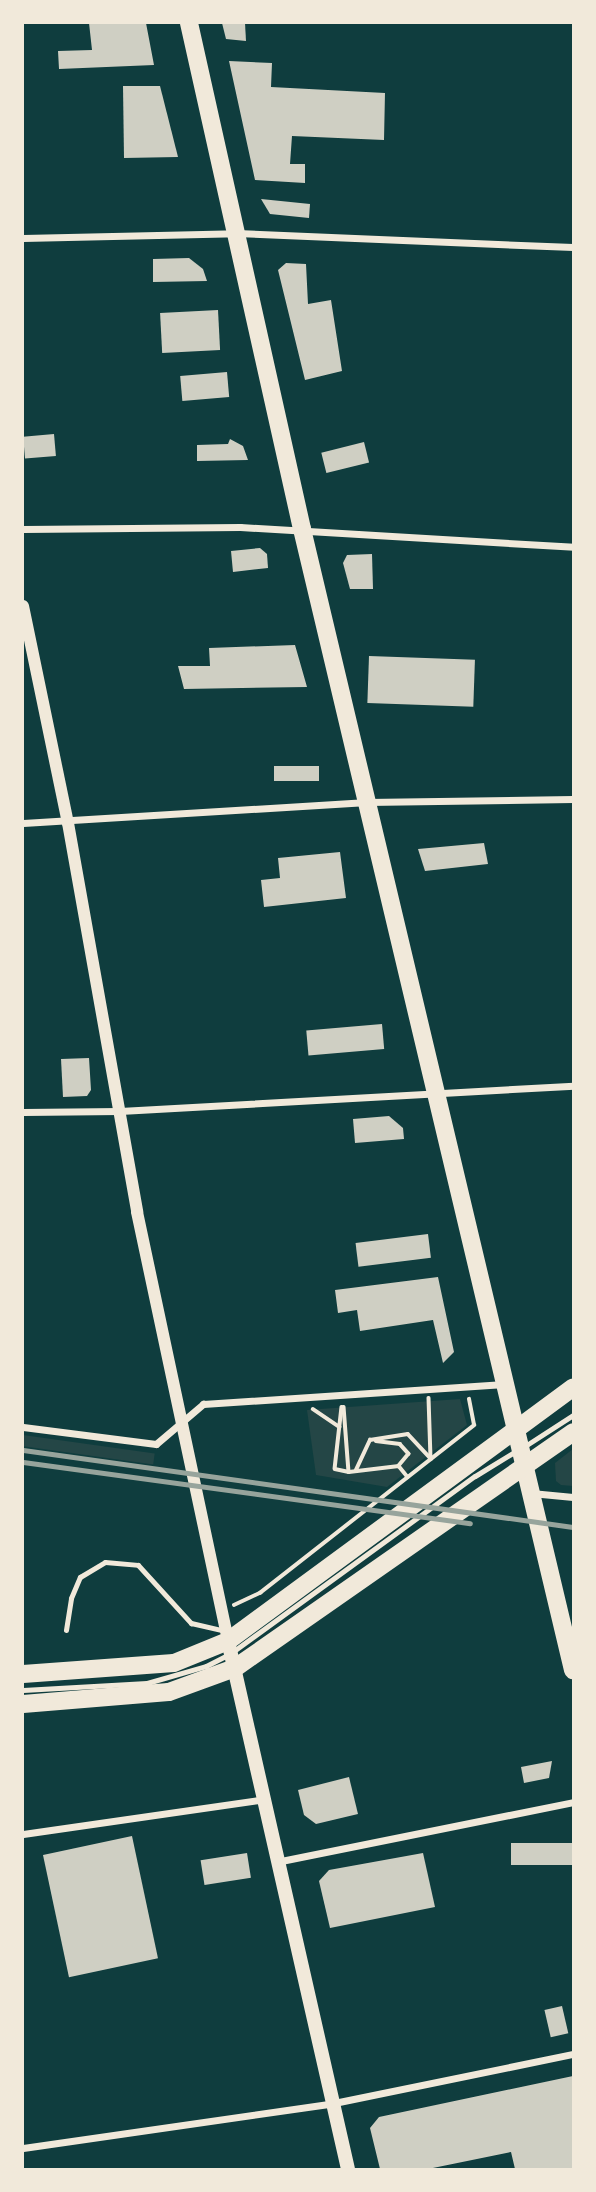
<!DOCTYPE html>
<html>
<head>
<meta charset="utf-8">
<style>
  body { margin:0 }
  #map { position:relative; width:596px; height:2192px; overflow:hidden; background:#0f3d3e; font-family:"PT Sans Narrow",sans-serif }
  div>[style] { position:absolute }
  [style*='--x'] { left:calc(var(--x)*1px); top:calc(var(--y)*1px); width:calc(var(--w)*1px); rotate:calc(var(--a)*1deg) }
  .green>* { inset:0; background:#244646; transform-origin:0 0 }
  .building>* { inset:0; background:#cfcfc3; transform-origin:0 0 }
  .path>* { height:3.5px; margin:-1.75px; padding:0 1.75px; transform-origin:1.75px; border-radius:1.75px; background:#f1e9da }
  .service>* { height:5px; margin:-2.5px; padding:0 2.5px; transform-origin:2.5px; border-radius:2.5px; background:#f1e9da }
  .minor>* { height:7px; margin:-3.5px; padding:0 3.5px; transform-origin:3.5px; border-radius:3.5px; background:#f1e9da }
  .tertiary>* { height:12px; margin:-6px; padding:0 6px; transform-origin:6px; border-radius:6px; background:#f1e9da }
  .secondary>* { height:14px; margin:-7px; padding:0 7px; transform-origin:7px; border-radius:7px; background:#f1e9da }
  .primary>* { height:18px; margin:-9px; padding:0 9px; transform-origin:9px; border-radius:9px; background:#f1e9da }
  .rail>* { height:5px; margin:-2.5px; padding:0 2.5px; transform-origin:2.5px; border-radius:2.5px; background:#97a49c }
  span { translate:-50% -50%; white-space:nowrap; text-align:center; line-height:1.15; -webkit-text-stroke:5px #f1e9da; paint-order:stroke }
  .frame { position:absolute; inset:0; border:24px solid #f1e9da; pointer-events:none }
</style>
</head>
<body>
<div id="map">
  <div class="green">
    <i style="clip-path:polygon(460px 1399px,467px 1425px,387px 1487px,316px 1475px,307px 1410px)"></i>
    <i style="left:23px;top:1435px;width:133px;height:11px;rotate:8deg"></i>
    <i style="clip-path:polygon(573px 1449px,573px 1486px,561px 1485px,556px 1481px,555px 1463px)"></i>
  </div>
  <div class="building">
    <i style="clip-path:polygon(89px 23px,146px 23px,154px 65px,59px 69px,58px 51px,92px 50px)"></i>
    <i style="clip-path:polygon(222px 23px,245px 23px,246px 41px,226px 39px)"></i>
    <i style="clip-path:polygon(229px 61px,272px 63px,271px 87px,385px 93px,384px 140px,292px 136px,290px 164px,305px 164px,305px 183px,255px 180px)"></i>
    <i style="clip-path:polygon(123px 86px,160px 86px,178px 157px,124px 158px)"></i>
    <i style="clip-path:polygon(261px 199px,310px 204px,309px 218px,270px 214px)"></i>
    <i style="clip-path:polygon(189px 258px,203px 269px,207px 281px,153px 282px,153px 259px)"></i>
    <i style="clip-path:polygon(286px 263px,306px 264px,308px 304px,331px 300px,342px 371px,305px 380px,278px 270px)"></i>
    <i style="left:218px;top:310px;width:40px;height:58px;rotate:87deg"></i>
    <i style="left:227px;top:372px;width:25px;height:47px;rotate:85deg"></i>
    <i style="left:54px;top:434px;width:22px;height:31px;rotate:85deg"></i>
    <i style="clip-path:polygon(230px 439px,243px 446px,248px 460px,197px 461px,197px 445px,228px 444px)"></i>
    <i style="left:364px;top:442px;width:21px;height:44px;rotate:76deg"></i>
    <i style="clip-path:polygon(260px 548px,267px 554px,268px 568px,233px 572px,231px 551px)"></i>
    <i style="clip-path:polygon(372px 554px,373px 589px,350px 589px,343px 563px,347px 555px)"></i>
    <i style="clip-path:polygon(295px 645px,307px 687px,184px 689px,178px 666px,210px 666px,209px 648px)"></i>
    <i style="left:369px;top:656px;width:106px;height:47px;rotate:2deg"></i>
    <i style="left:319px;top:766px;width:15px;height:45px;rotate:90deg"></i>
    <i style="clip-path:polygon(484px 843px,488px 864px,425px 871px,418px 849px)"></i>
    <i style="clip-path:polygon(340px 852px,346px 898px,264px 907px,261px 880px,280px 878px,278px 858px)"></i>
    <i style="left:382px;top:1024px;width:25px;height:76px;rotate:85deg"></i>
    <i style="clip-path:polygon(89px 1058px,91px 1090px,87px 1096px,63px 1097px,61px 1059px)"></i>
    <i style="clip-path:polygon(389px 1116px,403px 1128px,404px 1139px,355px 1143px,353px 1119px)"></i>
    <i style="left:428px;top:1234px;width:24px;height:73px;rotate:83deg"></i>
    <i style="clip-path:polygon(438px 1277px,454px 1352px,443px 1363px,433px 1320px,360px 1331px,357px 1310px,338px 1313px,335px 1290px)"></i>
    <i style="clip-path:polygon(552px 1761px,549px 1778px,524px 1783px,521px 1767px)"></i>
    <i style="clip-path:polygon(349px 1777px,358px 1814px,316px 1824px,304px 1815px,298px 1790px)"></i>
    <i style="left:132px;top:1836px;width:125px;height:91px;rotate:78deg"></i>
    <i style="left:573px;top:1843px;width:22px;height:62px;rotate:90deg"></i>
    <i style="left:247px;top:1853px;width:25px;height:47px;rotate:81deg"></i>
    <i style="clip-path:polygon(423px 1853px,435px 1907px,330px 1928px,319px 1881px,329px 1870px)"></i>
    <i style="left:562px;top:2006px;width:28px;height:18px;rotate:77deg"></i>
    <i style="clip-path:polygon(573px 2076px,573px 2169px,515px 2169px,511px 2152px,428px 2169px,380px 2169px,370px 2128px,379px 2117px)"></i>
  </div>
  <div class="path">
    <i style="--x:429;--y:1398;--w:59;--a:88.1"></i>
    <i style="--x:342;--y:1407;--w:62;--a:96.4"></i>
    <i style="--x:335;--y:1469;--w:14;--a:12"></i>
    <i style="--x:349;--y:1472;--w:50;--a:-6.8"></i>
    <i style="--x:399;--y:1466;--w:14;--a:51"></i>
    <i style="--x:344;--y:1407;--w:65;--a:85.6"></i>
    <i style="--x:313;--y:1409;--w:32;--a:34"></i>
    <i style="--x:376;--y:1441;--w:24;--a:7"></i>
    <i style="--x:400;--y:1444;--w:13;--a:48"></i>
    <i style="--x:409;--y:1454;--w:16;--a:130"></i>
    <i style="--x:356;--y:1470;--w:33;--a:-65"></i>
    <i style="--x:370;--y:1440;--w:38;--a:-9"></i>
    <i style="--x:408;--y:1434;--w:34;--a:47"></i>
    <i style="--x:234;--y:1605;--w:29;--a:-25"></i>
    <i style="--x:260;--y:1593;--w:272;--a:-38.1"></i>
    <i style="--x:474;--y:1425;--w:26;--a:-101"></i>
  </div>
  <div class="service">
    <i style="--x:525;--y:1446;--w:57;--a:-32.9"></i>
    <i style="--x:66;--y:1630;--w:32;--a:-81"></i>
    <i style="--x:71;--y:1598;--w:23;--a:-67"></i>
    <i style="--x:80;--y:1577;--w:29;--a:-31"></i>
    <i style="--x:105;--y:1562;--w:33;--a:5"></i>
    <i style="--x:138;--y:1565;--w:79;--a:47.6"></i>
    <i style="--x:191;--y:1623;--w:36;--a:13"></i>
    <i style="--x:23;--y:1690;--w:124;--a:-3.2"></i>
    <i style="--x:147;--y:1683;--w:61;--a:-16.1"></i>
    <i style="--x:206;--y:1666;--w:28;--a:-27"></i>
    <i style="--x:231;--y:1653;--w:301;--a:-36"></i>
    <i style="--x:475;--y:1476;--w:48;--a:-31.4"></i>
  </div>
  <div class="minor">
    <i style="--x:23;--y:238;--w:213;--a:-1.3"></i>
    <i style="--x:236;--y:233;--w:337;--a:2.4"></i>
    <i style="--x:23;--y:529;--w:217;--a:-0.5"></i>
    <i style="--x:240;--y:527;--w:334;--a:3.4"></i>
    <i style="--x:23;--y:823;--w:345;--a:-3.5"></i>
    <i style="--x:367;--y:802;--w:206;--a:-0.8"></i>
    <i style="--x:23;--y:1112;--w:97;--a:-0.6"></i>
    <i style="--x:120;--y:1111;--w:454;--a:-3.2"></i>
    <i style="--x:23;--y:1427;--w:134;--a:7.3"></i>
    <i style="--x:156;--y:1444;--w:62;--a:-40.4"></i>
    <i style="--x:203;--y:1404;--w:302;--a:-3.8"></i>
    <i style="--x:531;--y:1493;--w:42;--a:5.4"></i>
    <i style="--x:23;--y:1834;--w:246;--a:-8.2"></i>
    <i style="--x:281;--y:1861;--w:298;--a:-11.4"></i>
    <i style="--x:23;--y:2148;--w:314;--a:-8.2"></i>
    <i style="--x:334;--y:2103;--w:244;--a:-11.6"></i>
  </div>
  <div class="tertiary">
    <i style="--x:23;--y:606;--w:222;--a:78.3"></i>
    <i style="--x:68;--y:823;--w:395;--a:79.9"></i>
    <i style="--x:137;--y:1212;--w:439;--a:78"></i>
  </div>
  <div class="secondary">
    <i style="--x:228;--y:1641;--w:541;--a:77.2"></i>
  </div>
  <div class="primary">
    <i style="--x:189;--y:23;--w:518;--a:77.41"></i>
    <i style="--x:302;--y:529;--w:1173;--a:76.64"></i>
    <i style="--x:23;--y:1674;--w:151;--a:-4.2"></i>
    <i style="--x:174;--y:1663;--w:58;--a:-22.2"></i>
    <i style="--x:228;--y:1641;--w:428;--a:-36.3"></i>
    <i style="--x:23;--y:1704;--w:146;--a:-4.7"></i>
    <i style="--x:169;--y:1692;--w:70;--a:-20"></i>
    <i style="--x:235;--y:1668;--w:412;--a:-34.9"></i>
  </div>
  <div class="rail">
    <i style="--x:23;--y:1450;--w:555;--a:7.97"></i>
    <i style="--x:23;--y:1462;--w:451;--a:7.8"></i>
  </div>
  <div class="frame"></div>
</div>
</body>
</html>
